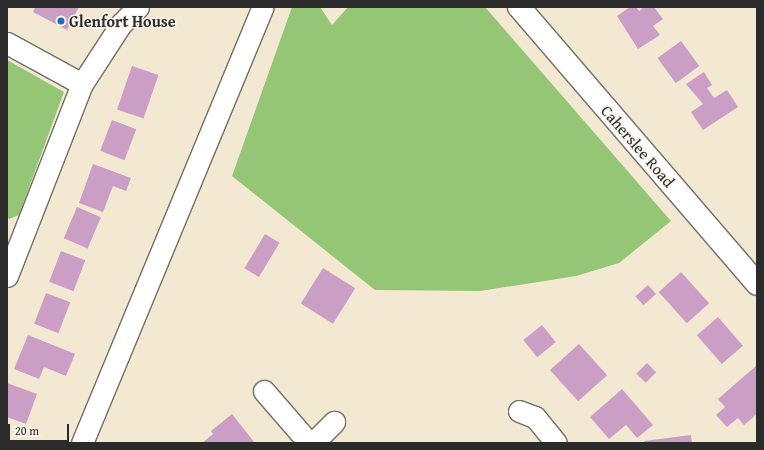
<!DOCTYPE html>
<html>
<head>
<meta charset="utf-8">
<style>
  body { margin:0 }
  #map { position:relative; width:764px; height:450px; overflow:hidden; background:#f3e9d3; font-family:"Gentium Book Plus",serif }
  div>[style] { position:absolute }
  [style*='--x'] { left:calc(var(--x)*1px); top:calc(var(--y)*1px); width:calc(var(--w)*1px); rotate:calc(var(--a)*1deg) }
  .green>* { inset:0; background:#95c676 }
  .building>* { inset:0; background:#cb9ec6; transform-origin:0 0 }
  .roads { filter:drop-shadow(1px 0 #716e66) drop-shadow(-1px 0 #716e66) drop-shadow(0 1px #716e66) drop-shadow(0 -1px #716e66) }
  .minor>* { height:21px; margin:-10.5px; padding:0 10.5px; transform-origin:10.5px; border-radius:10.5px; background:#fff }
  .major>* { height:22px; margin:-11px; padding:0 11px; transform-origin:11px; border-radius:11px; background:#fff }
  .dots>* { width:11px; height:11px; translate:-50% -50%; box-sizing:border-box; border:2px solid #f7f3e8; border-radius:50% }
  span { translate:-50% -50%; white-space:nowrap; text-align:center; line-height:1.15; -webkit-text-stroke:3px #f7f3e8; paint-order:stroke }
  .poi-label { font-size:16px; color:#2b2b2b; font-weight:700 }
  .left { translate:0 -50%; text-align:left }
  .street-label { font-size:16px; color:#2b2b2b }
  .frame { position:absolute; inset:0; border:8px solid #2b2b2b; pointer-events:none }
  .scale { position:absolute; left:8px; top:424px; width:61px; height:18px; box-sizing:border-box; border:2px solid #2b2b2b; border-top:0; padding-left:5px; font-size:12px; line-height:14px; white-space:nowrap; color:#2b2b2b; -webkit-text-stroke:3px #f7f3e8; paint-order:stroke }
</style>
</head>
<body>
<div id="map">
  <div class="green">
    <i style="clip-path:polygon(292px 7px,320px 7px,332px 25px,348px 7px,485px 7px,671px 221px,619px 263px,576px 276px,480px 291px,375px 290px,232px 176px)"></i>
    <i style="clip-path:polygon(7px 60px,64px 92px,19px 215px,9px 219px,7px 216px)"></i>
  </div>
  <div class="building">
    <i style="clip-path:polygon(35px 7px,79px 7px,67px 30px,33px 12px)"></i>
    <i style="clip-path:polygon(630px 7px,636px 7px,639px 11px,644px 7px,654px 7px,663px 19px,653px 26px,660px 35px,638px 49px,617px 16px)"></i>
    <i style="left:681px;top:41px;width:31px;height:29px;rotate:54deg"></i>
    <i style="left:132px;top:66px;width:28px;height:46px;rotate:19deg"></i>
    <i style="clip-path:polygon(704px 72px,712px 85px,707px 88px,714px 98px,727px 90px,738px 107px,703px 130px,691px 112px,703px 104px,686px 84px)"></i>
    <i style="left:112px;top:120px;width:26px;height:33px;rotate:21deg"></i>
    <i style="clip-path:polygon(93px 164px,131px 178px,126px 191px,113px 186px,103px 212px,79px 203px)"></i>
    <i style="left:77px;top:207px;width:26px;height:34px;rotate:23deg"></i>
    <i style="left:265px;top:234px;width:17px;height:40px;rotate:31deg"></i>
    <i style="left:61px;top:251px;width:26px;height:33px;rotate:21deg"></i>
    <i style="left:323px;top:268px;width:38px;height:42px;rotate:32deg"></i>
    <i style="left:681px;top:272px;width:42px;height:30px;rotate:48deg"></i>
    <i style="left:648px;top:285px;width:12px;height:17px;rotate:48deg"></i>
    <i style="left:46px;top:293px;width:26px;height:33px;rotate:21deg"></i>
    <i style="left:718px;top:317px;width:38px;height:28px;rotate:49deg"></i>
    <i style="left:542px;top:325px;width:22px;height:24px;rotate:51deg"></i>
    <i style="clip-path:polygon(28px 335px,75px 354px,66px 376px,44px 367px,39px 379px,14px 369px)"></i>
    <i style="left:579px;top:344px;width:42px;height:39px;rotate:48deg"></i>
    <i style="left:647px;top:363px;width:13px;height:15px;rotate:45deg"></i>
    <i style="clip-path:polygon(757px 365px,757px 414px,744px 425px,738px 418px,727px 427px,716px 415px,725px 407px,718px 399px)"></i>
    <i style="clip-path:polygon(7px 383px,37px 394px,26px 424px,7px 417px)"></i>
    <i style="clip-path:polygon(622px 389px,653px 425px,637px 438px,626px 425px,609px 439px,590px 417px)"></i>
    <i style="clip-path:polygon(232px 414px,255px 443px,202px 443px,213px 434px,211px 431px)"></i>
    <i style="clip-path:polygon(691px 435px,692px 443px,645px 443px,644px 441px)"></i>
  </div>
  <div class="roads">
    <div class="minor">
      <i style="--x:7;--y:43;--w:85;--a:28.7"></i>
      <i style="--x:7;--y:276;--w:206;--a:-68.7"></i>
      <i style="--x:82;--y:84;--w:72;--a:-57"></i>
      <i style="--x:121;--y:24;--w:24;--a:-45"></i>
      <i style="--x:264;--y:391;--w:69;--a:49.1"></i>
      <i style="--x:519;--y:411;--w:17;--a:21"></i>
      <i style="--x:535;--y:417;--w:33;--a:51"></i>
      <i style="--x:82;--y:443;--w:472;--a:-67.5"></i>
      <i style="--x:313;--y:443;--w:30;--a:-45"></i>
    </div>
    <div class="major">
      <i style="--x:519;--y:7;--w:365;--a:49.3"></i>
    </div>
  </div>
  <div class="dots">
    <i style="left:61px;top:21px;background:#1f6fb2"></i>
  </div>
  <div class="poi-label">
    <span class="left" style="left:69px;top:21px">Glenfort House</span>
  </div>
  <div class="street-label">
    <span style="left:638px;top:146px;rotate:49deg">Caherslee Road</span>
  </div>
  <div class="frame"></div>
  <div class="scale">20 m</div>
</div>
</body>
</html>
